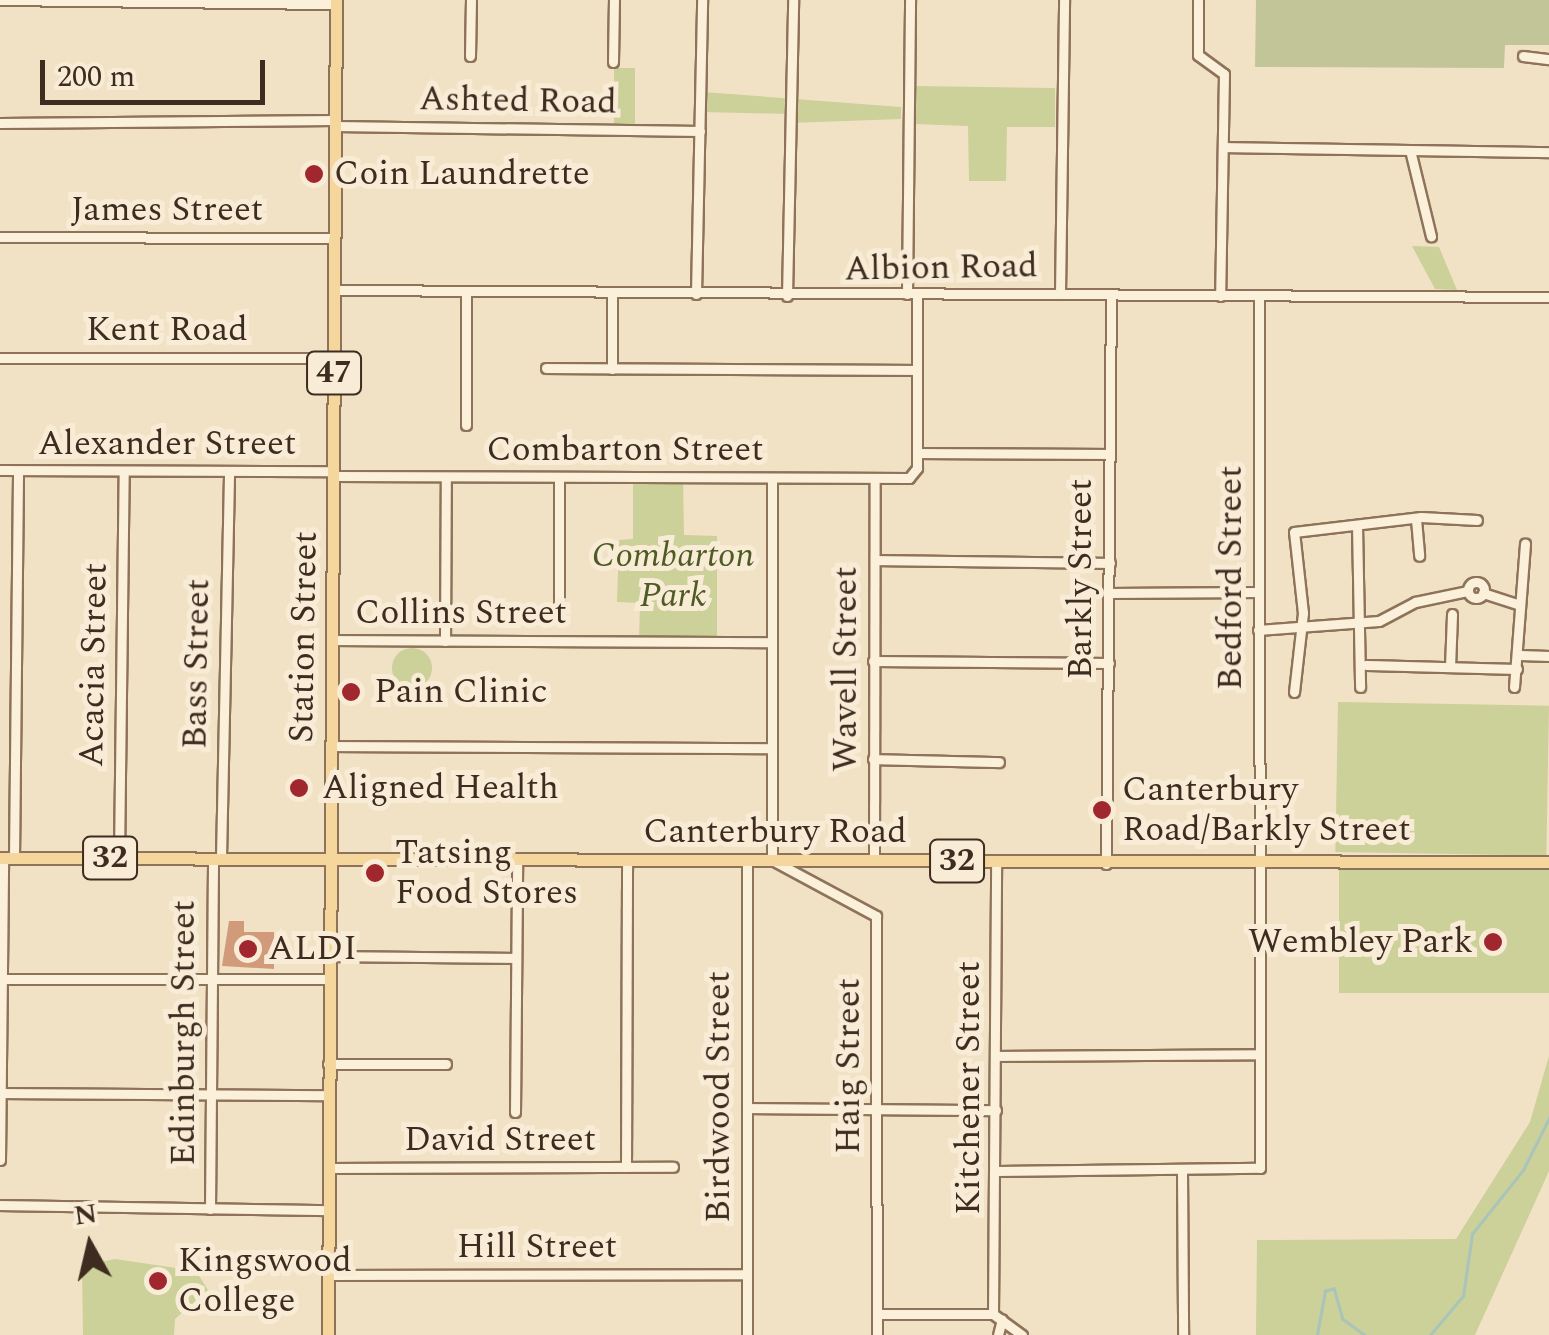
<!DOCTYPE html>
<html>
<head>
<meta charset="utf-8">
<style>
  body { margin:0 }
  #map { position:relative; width:1549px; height:1335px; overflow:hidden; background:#f1e2c6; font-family:Spectral,serif }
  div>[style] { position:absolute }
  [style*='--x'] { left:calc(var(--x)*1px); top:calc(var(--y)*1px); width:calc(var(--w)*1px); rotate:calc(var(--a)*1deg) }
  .green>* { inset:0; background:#ccd099; transform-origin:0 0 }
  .round { border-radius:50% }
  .cemetery>* { inset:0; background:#c1c598 }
  .stream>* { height:2.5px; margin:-1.25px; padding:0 1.25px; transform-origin:1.25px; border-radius:1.25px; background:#a8c4bb }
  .building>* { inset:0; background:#d19a7a }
  .roads { filter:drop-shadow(2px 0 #8e735a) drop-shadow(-2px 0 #8e735a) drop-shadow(0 2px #8e735a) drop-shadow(0 -2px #8e735a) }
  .minor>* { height:9px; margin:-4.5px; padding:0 4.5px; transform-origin:4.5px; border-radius:4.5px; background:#fbf0da }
  .minor>.ring { margin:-4.5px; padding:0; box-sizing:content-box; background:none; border:9px solid #fbf0da; border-radius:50% }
  .major>* { height:11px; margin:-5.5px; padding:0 5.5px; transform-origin:5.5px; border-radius:5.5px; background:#f5d69d }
  .dots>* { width:28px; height:28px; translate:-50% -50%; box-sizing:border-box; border:5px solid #f8ecd6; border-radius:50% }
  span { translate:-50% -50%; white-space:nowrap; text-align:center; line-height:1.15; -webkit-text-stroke:10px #f8ecd6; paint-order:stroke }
  .shield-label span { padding:2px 8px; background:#f8ecd6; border:2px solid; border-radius:8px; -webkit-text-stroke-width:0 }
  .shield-label { font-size:32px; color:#3d2c1f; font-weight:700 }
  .street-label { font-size:35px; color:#3d2c1f }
  .poi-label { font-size:35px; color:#3d2c1f }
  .left { translate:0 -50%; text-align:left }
  .right { translate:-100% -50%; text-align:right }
  .park-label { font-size:35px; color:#4f5b24; font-style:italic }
  .north { position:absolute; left:40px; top:1195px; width:100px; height:100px; -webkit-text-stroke:8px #f8ecd6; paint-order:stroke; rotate:352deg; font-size:28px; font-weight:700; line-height:40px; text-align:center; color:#3d2c1f }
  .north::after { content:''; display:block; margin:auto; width:35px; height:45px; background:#3d2c1f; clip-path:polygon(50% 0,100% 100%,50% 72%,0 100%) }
  .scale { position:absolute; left:40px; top:60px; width:225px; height:45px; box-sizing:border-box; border:5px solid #3d2c1f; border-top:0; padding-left:12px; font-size:30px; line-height:35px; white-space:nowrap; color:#3d2c1f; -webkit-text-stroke:8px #f8ecd6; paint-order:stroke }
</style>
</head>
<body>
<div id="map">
  <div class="green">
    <i style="left:614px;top:68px;width:21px;height:59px"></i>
    <i style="clip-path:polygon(915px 86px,1055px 88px,1055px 127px,1007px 127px,1006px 181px,969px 181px,968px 126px,914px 124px)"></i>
    <i style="clip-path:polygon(703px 92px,901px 107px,901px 119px,790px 123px,790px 114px,702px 112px)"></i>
    <i style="clip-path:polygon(1412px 246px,1439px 247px,1457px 290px,1435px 289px)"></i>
    <i style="clip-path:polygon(633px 477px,683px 477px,684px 535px,717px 536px,717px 642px,639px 642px,640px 603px,617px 602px,619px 540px,633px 539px)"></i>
    <i class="round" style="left:392px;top:648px;width:40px;height:40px"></i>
    <i style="left:1338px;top:702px;width:211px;height:150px;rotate:1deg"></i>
    <i style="left:1339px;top:870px;width:210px;height:123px"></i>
    <i style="clip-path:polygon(1549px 1056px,1549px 1171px,1475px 1335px,1256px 1335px,1257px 1240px,1456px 1239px,1530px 1122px)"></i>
    <i style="clip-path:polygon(115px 1259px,196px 1271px,208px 1290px,175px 1319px,174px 1335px,83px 1335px,82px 1266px)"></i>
  </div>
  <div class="cemetery">
    <i style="clip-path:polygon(1256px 0,1549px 0,1549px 45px,1505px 45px,1504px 68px,1255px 67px)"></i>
  </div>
  <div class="stream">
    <i style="--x:1317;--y:1335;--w:45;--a:-79.7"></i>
    <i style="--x:1325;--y:1291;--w:9;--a:-18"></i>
    <i style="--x:1334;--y:1288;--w:32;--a:74"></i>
    <i style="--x:1343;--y:1319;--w:27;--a:36"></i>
    <i style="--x:1430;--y:1335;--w:51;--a:-49.8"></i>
    <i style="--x:1463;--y:1296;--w:63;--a:-81.7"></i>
    <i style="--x:1472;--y:1234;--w:82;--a:-51.4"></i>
    <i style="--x:1523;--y:1170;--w:58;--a:-63.4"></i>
  </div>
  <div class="building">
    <i style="clip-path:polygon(229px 921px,244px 921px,244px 932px,274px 932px,274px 969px,222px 966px)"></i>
  </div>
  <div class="roads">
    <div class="minor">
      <i style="--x:0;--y:0;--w:336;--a:0.7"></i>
      <i style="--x:1198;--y:0;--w:55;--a:90"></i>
      <i style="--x:1198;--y:55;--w:32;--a:36"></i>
      <i style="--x:1224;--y:74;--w:222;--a:91"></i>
      <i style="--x:470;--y:56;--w:56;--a:-89"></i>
      <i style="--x:1523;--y:56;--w:26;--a:7"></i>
      <i style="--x:613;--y:62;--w:62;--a:-89.1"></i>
      <i style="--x:0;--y:123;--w:335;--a:-0.5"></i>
      <i style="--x:335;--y:126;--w:365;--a:0.8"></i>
      <i style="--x:1224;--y:147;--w:325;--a:0.9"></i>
      <i style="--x:1410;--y:150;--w:89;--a:76.3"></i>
      <i style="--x:0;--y:237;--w:334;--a:0.2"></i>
      <i style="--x:334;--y:290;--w:1215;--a:0.33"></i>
      <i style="--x:696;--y:294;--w:294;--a:-88.8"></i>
      <i style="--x:907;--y:294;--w:294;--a:-89.4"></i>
      <i style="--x:1060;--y:294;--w:294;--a:-89.2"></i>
      <i style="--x:787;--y:296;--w:296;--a:-88.8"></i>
      <i style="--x:0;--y:358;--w:334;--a:0"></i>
      <i style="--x:546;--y:368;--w:371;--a:0.3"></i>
      <i style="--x:612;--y:369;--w:76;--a:-90"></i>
      <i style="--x:466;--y:425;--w:133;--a:-90"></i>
      <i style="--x:917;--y:453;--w:192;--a:0.3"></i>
      <i style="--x:0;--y:470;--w:333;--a:0.2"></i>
      <i style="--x:333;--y:476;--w:576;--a:0.2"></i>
      <i style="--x:909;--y:478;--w:13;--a:-51"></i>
      <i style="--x:917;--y:468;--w:173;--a:-90"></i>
      <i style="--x:772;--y:478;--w:382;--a:90"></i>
      <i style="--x:772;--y:860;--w:118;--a:28.3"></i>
      <i style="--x:876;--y:916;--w:419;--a:89.9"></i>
      <i style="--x:1416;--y:519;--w:37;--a:85"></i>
      <i style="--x:1357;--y:525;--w:162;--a:88.9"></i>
      <i style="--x:875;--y:560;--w:235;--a:0.7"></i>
      <i class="ring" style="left:1468px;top:582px;width:7px;height:7px"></i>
      <i style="--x:1109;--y:593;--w:149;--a:-0.4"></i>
      <i style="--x:1483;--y:593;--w:39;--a:18"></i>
      <i style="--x:559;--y:602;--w:125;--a:-90"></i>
      <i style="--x:1258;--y:630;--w:121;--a:-4.3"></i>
      <i style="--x:1379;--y:621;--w:41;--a:-27.8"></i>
      <i style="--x:1415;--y:602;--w:53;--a:-11.9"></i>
      <i style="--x:332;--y:640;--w:439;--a:0.3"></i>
      <i style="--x:445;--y:641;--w:164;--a:-89.7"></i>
      <i style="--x:1520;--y:655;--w:29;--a:2"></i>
      <i style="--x:873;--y:661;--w:236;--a:0.5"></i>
      <i style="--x:1366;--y:665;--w:151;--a:1.5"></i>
      <i style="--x:1450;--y:667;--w:53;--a:-87.8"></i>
      <i style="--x:1514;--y:687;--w:144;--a:-85.6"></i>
      <i style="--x:1294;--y:692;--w:80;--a:-83.5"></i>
      <i style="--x:1303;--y:613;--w:81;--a:-96.3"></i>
      <i style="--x:1294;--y:532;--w:128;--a:-6.7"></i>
      <i style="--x:1421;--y:517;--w:56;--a:3.1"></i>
      <i style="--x:330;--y:746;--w:440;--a:0.3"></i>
      <i style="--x:873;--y:759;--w:126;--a:1.4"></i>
      <i style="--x:14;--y:858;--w:387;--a:-89.4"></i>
      <i style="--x:119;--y:858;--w:386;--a:-89.3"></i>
      <i style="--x:221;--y:858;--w:386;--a:-88.8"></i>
      <i style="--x:747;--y:859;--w:476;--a:90"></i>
      <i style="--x:874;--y:860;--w:382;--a:-89.9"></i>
      <i style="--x:1106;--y:864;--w:569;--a:-89.5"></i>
      <i style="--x:329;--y:956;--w:186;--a:0.6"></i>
      <i style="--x:3;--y:979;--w:326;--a:0"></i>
      <i style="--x:996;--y:1056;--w:263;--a:-0.4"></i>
      <i style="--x:328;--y:1064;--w:118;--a:0"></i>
      <i style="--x:2;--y:1093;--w:326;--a:0.4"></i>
      <i style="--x:747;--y:1108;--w:249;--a:0.5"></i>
      <i style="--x:515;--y:1112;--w:254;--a:-89.5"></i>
      <i style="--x:0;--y:1160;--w:302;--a:-89.4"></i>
      <i style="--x:626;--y:1167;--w:308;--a:-89.8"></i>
      <i style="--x:328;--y:1168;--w:345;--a:-0.2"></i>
      <i style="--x:997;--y:1171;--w:263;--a:-0.7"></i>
      <i style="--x:1260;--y:1168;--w:873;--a:-90.07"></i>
      <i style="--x:1182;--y:1172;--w:163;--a:89.6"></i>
      <i style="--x:0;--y:1205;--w:328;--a:0.9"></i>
      <i style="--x:210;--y:1209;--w:351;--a:-89.5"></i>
      <i style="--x:327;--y:1275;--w:420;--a:-0.1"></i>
      <i style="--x:877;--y:1314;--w:116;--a:0"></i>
      <i style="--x:993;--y:1314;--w:36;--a:36"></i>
      <i style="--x:993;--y:1314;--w:452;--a:-89.6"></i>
      <i style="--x:998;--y:1335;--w:16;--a:-76"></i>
    </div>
    <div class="major">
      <i style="--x:0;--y:858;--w:1549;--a:0.15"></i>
      <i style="--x:328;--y:1335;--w:1335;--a:-89.66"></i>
    </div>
  </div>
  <div class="dots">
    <i style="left:314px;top:174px;background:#a0272d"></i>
    <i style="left:351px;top:692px;background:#a0272d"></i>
    <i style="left:299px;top:788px;background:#a0272d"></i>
    <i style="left:1102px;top:810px;background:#a0272d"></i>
    <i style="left:375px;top:873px;background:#a0272d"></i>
    <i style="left:1493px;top:942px;background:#a0272d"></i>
    <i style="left:248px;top:949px;background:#a0272d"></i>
    <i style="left:158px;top:1281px;background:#a0272d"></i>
  </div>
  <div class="shield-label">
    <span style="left:334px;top:373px">47</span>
    <span style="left:110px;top:858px">32</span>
    <span style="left:957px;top:861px">32</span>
  </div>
  <div class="street-label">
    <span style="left:518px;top:101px;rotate:1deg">Ashted Road</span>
    <span style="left:167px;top:210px">James Street</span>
    <span style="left:941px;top:268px;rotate:-1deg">Albion Road</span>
    <span style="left:167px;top:330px">Kent Road</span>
    <span style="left:167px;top:444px">Alexander Street</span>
    <span style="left:625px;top:450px">Combarton Street</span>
    <span style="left:1231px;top:578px;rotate:-90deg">Bedford Street</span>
    <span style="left:1081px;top:579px;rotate:-90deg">Barkly Street</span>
    <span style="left:461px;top:613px">Collins Street</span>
    <span style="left:304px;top:637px;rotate:-89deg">Station Street</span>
    <span style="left:197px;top:664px;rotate:-89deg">Bass Street</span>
    <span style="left:94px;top:665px;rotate:-89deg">Acacia Street</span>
    <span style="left:846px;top:669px;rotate:-90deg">Wavell Street</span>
    <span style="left:775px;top:832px">Canterbury Road</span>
    <span style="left:184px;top:1033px;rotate:-90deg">Edinburgh Street</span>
    <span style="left:849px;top:1066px;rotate:-90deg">Haig Street</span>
    <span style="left:969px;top:1088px;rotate:-90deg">Kitchener Street</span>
    <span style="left:719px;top:1097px;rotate:-90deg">Birdwood Street</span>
    <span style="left:500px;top:1140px">David Street</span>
    <span style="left:537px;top:1247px">Hill Street</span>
  </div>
  <div class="poi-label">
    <span class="left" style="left:334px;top:174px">Coin Laundrette</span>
    <span class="left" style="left:374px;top:692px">Pain Clinic</span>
    <span class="left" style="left:322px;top:788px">Aligned Health</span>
    <span class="left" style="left:1122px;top:810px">Canterbury<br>Road/Barkly Street</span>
    <span class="left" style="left:395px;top:873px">Tatsing<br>Food Stores</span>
    <span class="right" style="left:1473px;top:942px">Wembley Park</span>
    <span class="left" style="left:268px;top:949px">ALDI</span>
    <span class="left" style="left:178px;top:1281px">Kingswood<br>College</span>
  </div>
  <div class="park-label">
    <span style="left:673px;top:576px">Combarton<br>Park</span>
  </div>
  <div class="north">N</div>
  <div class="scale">200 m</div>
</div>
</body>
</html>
